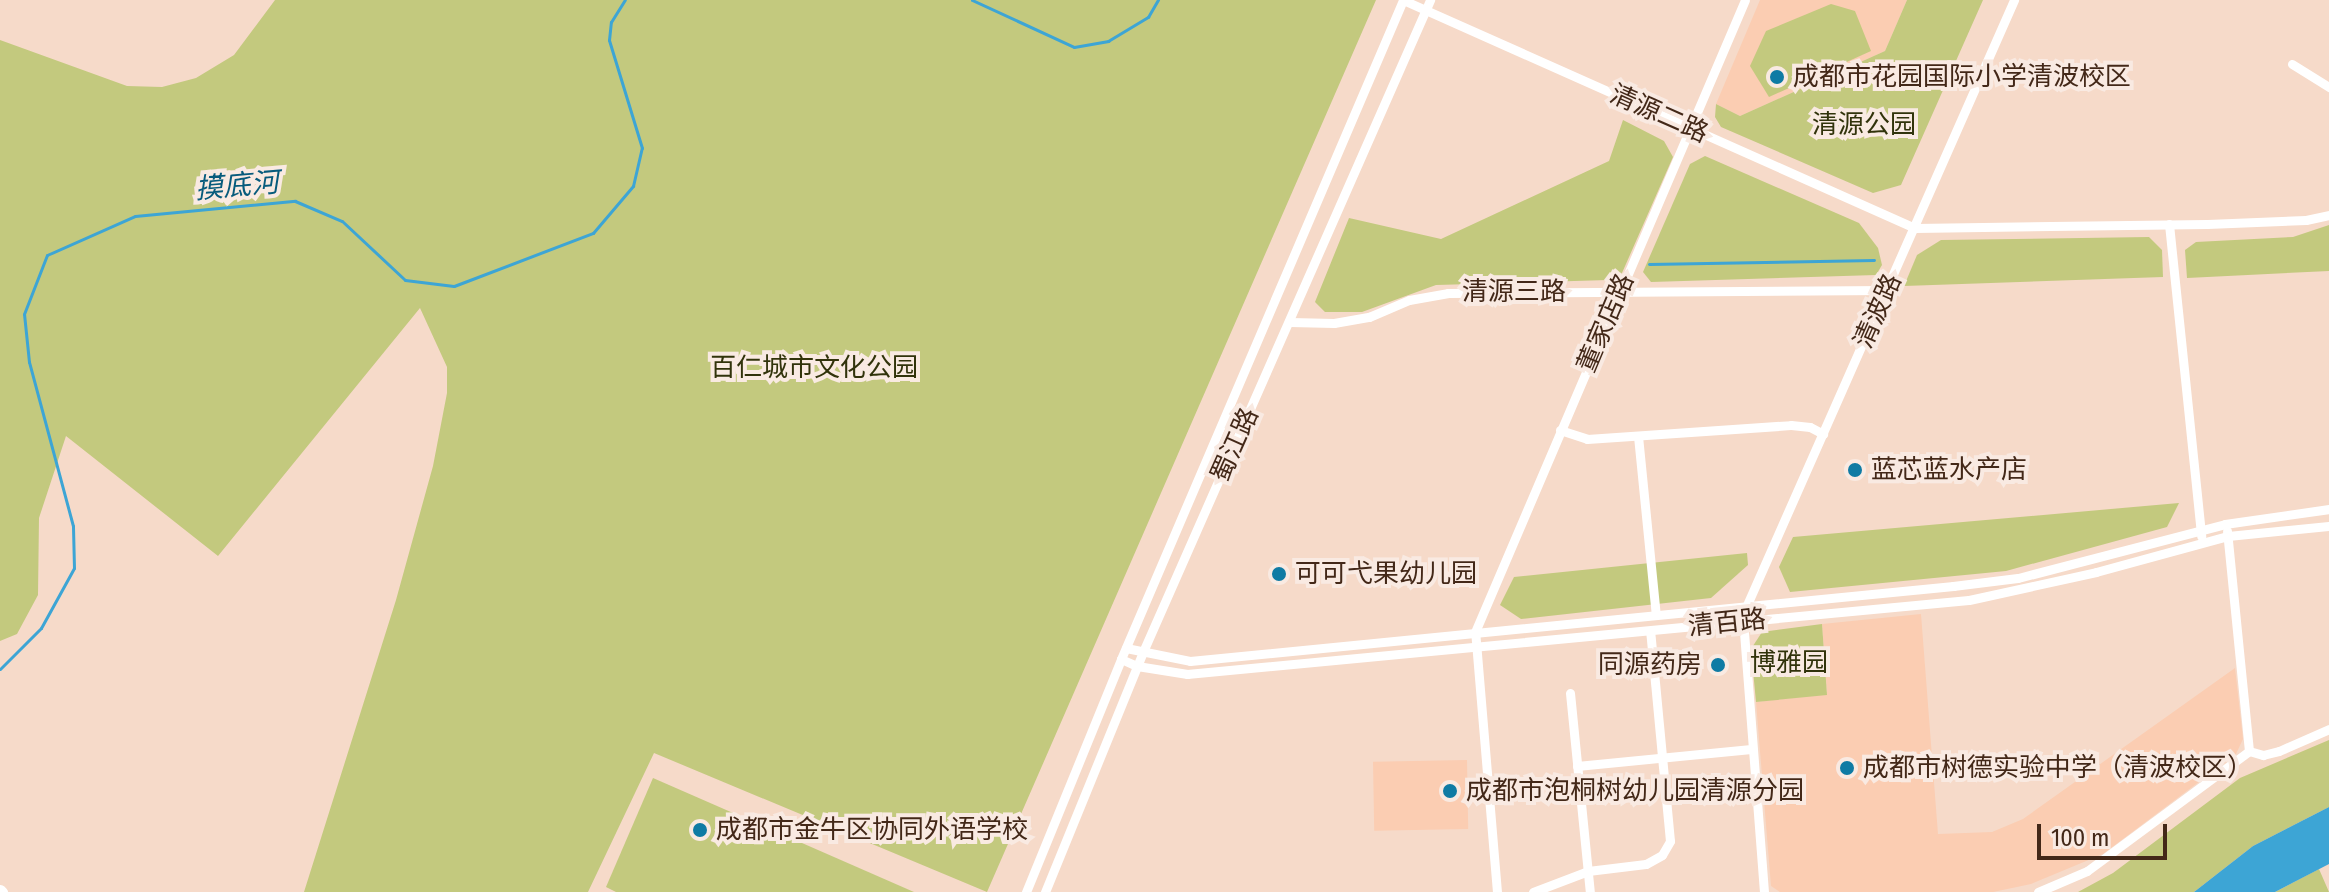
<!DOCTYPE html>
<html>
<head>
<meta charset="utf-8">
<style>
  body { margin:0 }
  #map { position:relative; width:2329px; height:892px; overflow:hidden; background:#f6dac9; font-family:"Fira Sans Condensed","Noto Sans SC",sans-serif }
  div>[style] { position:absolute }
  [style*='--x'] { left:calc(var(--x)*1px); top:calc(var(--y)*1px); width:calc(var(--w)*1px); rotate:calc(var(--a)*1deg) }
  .built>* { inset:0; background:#fbcdb2; transform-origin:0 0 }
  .green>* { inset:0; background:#c3c97e }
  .water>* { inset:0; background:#3da5d5 }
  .stream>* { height:3px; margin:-1.5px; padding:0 1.5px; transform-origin:1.5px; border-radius:1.5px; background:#3da5d5 }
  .minor>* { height:9px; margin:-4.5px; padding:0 4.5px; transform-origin:4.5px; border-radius:4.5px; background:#fff }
  .major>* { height:11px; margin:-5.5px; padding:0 5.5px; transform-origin:5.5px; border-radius:5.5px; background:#fff }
  .dots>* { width:22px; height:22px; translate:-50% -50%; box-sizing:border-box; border:4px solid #f9eae2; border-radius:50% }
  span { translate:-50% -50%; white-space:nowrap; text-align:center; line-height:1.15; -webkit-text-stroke:8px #f9eae2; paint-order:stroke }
  .poi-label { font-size:26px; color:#432818 }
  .left { translate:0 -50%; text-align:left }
  .right { translate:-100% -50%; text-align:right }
  .street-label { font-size:26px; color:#432818 }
  .park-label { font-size:26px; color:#31330b }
  .water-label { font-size:28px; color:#075b7c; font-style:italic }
  .scale { position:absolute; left:2037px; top:824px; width:130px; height:36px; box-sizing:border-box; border:4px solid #432818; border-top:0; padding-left:10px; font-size:24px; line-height:28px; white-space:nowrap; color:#432818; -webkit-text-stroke:6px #f9eae2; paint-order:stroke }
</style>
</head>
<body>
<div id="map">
  <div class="built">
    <i style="clip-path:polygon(1760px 0,1907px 0,1885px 51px,1740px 116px,1716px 104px)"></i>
    <i style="clip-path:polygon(1921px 614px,1938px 834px,1992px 832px,2023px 819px,2235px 668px,2243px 739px,2236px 754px,2103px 854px,2031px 884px,1993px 892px,1780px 892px,1771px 886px,1756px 702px,1827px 694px,1822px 624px)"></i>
    <i style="left:1467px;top:760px;width:69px;height:94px;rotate:89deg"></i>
  </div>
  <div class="green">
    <i style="clip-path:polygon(275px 0,1376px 0,987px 892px,654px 753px,588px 892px,304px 892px,396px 600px,433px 466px,447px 393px,447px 367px,420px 308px,218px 556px,66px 436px,39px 518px,38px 595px,17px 634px,0 641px,0 40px,127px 86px,162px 87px,196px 78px,234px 55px)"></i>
    <i style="clip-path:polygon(1907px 0,1983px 0,1901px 185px,1873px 193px,1721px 127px,1715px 117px,1716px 104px,1740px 116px,1885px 51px)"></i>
    <i style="clip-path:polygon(1831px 4px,1855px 11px,1871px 51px,1769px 97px,1750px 66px,1766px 31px)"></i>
    <i style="clip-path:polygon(1623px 120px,1664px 141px,1673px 157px,1622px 273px,1608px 280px,1436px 285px,1362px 312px,1325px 312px,1315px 302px,1349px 218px,1441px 239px,1609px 161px)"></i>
    <i style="clip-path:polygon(1705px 156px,1859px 223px,1878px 248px,1882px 265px,1876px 275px,1651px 282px,1643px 272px,1690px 164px)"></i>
    <i style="clip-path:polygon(2329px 225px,2329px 271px,2187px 278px,2185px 250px,2196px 242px,2293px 237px)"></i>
    <i style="clip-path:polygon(2149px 237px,2162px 250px,2163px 277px,1904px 286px,1917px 255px,1941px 240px)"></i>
    <i style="clip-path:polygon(2179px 503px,2167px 527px,2006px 571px,1790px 592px,1779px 567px,1793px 537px)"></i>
    <i style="clip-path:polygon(1747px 553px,1748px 565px,1711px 598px,1521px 619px,1500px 605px,1514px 577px)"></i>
    <i style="clip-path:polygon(1822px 624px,1827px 695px,1756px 702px,1751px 649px,1762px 632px)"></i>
    <i style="clip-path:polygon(2329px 740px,2329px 807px,2253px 846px,2194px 892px,2078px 892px,2113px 873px,2240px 778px)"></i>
    <i style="clip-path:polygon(653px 778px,914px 892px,616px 892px,606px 887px)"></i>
    <i style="clip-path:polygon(2319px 869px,2329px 892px,2275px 892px,2277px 891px)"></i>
  </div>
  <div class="water">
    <i style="clip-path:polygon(2329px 807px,2329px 864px,2275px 892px,2194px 892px,2253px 846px)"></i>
  </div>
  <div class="stream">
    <i style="--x:972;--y:0;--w:112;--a:24.7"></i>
    <i style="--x:1074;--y:47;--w:35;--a:-10"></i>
    <i style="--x:1108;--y:41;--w:47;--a:-31"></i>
    <i style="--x:1148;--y:17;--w:20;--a:-60"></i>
    <i style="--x:1649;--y:264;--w:225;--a:-1"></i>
    <i style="--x:0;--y:669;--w:58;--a:-45"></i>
    <i style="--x:41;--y:628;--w:68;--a:-61.2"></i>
    <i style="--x:74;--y:568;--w:42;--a:-91.4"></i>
    <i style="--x:73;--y:526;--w:170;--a:-105"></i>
    <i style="--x:29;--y:362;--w:48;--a:-95.9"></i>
    <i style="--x:24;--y:314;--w:63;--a:-68.7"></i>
    <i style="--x:47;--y:255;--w:96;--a:-23.9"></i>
    <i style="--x:135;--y:216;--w:161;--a:-5.4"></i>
    <i style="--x:295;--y:201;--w:51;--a:23.1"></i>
    <i style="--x:342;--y:221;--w:86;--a:43.1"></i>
    <i style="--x:405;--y:280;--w:49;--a:7"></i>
    <i style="--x:454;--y:286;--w:149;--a:-20.9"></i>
    <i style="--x:593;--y:233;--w:62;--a:-49.6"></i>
    <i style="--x:633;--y:186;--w:39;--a:-77"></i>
    <i style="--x:642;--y:148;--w:113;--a:-107"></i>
    <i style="--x:609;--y:40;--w:18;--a:-84"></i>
    <i style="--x:611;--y:22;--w:26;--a:-58"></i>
  </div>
  <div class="minor">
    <i style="--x:1403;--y:0;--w:560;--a:24"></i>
    <i style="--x:1915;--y:228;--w:292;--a:-0.8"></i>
    <i style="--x:2207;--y:224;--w:99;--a:-2.3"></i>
    <i style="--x:2306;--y:220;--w:24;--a:-12"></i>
    <i style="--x:2292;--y:64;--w:44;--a:31.9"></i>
    <i style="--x:2169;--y:224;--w:314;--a:84.1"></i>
    <i style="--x:1290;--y:322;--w:44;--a:1.3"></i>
    <i style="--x:1334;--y:323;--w:36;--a:-10"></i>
    <i style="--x:1369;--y:317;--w:43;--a:-23"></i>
    <i style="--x:1409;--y:300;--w:40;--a:-10"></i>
    <i style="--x:1448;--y:293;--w:439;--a:-0.4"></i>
    <i style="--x:1560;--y:430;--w:28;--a:18"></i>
    <i style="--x:1587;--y:439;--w:204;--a:-3.9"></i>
    <i style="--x:1791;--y:425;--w:19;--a:6"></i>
    <i style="--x:1810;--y:427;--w:15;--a:28"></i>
    <i style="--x:1638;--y:436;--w:180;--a:84.3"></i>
    <i style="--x:1126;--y:648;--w:65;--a:11.5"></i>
    <i style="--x:1190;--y:661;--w:767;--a:-5.61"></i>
    <i style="--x:1953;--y:586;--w:65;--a:-7"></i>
    <i style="--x:2018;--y:578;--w:214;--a:-14.6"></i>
    <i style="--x:2225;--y:524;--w:105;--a:-8.2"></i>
    <i style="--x:1121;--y:659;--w:17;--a:24"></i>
    <i style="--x:1137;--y:666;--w:51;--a:9.1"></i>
    <i style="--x:1187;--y:674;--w:785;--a:-5.41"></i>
    <i style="--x:1969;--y:600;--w:130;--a:-12.4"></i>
    <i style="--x:2096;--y:572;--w:137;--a:-15.3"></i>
    <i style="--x:2228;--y:536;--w:101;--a:-5.7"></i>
    <i style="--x:1570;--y:693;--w:200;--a:84.3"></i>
    <i style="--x:2249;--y:751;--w:15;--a:16"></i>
    <i style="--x:2263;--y:755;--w:16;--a:-14"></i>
    <i style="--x:2279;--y:751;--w:55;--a:-23.7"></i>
    <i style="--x:1577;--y:766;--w:175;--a:-5.6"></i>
    <i style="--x:1026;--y:892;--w:252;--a:-67.8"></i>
    <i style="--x:1121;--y:659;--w:717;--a:-66.83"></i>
    <i style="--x:1045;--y:892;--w:257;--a:-67.8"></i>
    <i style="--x:1142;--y:654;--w:715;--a:-66.23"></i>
    <i style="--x:1497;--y:892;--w:261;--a:-94.8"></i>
    <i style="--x:1475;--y:632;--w:687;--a:-66.87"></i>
    <i style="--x:1533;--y:892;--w:59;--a:-20.9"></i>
    <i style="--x:1588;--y:871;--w:58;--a:-6.9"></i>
    <i style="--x:1646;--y:864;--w:18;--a:-29"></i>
    <i style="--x:1662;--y:855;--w:16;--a:-60"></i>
    <i style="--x:1670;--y:841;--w:211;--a:-95.4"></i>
    <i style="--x:1764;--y:892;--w:272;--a:-94.4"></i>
    <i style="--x:1743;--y:621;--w:14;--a:-78"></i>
    <i style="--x:1746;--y:607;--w:664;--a:-66.18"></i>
    <i style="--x:2038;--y:892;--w:53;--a:-23.2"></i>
    <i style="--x:2087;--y:871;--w:202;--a:-36.5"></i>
    <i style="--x:2249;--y:751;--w:221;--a:-95.7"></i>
  </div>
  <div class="major">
    <i style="--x:0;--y:890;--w:3;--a:45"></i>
  </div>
  <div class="dots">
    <i style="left:1777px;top:77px;background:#0f7ba4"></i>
    <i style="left:1855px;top:470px;background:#0f7ba4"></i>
    <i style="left:1279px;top:574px;background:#0f7ba4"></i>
    <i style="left:1718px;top:665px;background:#0f7ba4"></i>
    <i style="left:1847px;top:768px;background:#0f7ba4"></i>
    <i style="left:1450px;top:791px;background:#0f7ba4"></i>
    <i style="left:700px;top:830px;background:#0f7ba4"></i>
  </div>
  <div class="poi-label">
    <span class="left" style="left:1793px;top:77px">成都市花园国际小学清波校区</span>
    <span class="left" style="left:1871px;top:470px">蓝芯蓝水产店</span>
    <span class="left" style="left:1295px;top:574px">可可弋果幼儿园</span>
    <span class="right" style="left:1702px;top:665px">同源药房</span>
    <span class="left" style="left:1863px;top:768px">成都市树德实验中学（清波校区）</span>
    <span class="left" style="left:1466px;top:791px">成都市泡桐树幼儿园清源分园</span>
    <span class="left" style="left:716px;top:830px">成都市金牛区协同外语学校</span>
  </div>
  <div class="street-label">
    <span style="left:1659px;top:114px;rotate:24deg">清源二路</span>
    <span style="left:1514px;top:292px">清源三路</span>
    <span style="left:1878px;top:311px;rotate:-66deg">清波路</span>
    <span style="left:1606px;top:323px;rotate:-67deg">董家店路</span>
    <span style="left:1235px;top:445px;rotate:-66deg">蜀江路</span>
    <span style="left:1727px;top:623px;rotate:-6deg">清百路</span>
  </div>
  <div class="park-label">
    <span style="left:1864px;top:125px">清源公园</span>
    <span style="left:814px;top:368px">百仁城市文化公园</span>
    <span style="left:1789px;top:663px">博雅园</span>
  </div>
  <div class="water-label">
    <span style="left:237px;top:186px;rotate:-5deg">摸底河</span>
  </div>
  <div class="scale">100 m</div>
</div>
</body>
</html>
